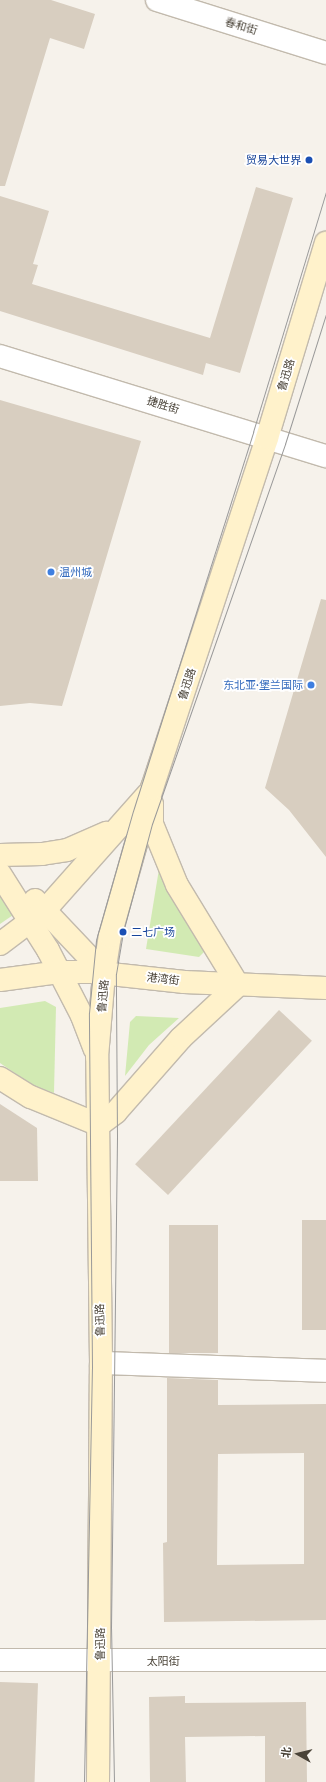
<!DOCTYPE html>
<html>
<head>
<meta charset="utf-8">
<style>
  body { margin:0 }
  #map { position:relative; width:326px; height:1782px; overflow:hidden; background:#f6f2eb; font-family:Lato,"Noto Sans SC",sans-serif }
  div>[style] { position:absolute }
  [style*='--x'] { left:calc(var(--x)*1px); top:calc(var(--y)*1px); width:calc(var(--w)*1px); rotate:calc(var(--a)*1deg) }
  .green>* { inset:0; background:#d2eab3 }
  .building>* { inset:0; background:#d8cec0; transform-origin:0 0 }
  .roads { filter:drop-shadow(1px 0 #c2baad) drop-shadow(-1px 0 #c2baad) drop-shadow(0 1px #c2baad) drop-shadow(0 -1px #c2baad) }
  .minor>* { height:22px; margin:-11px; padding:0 11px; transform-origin:11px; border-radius:11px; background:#fff }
  .secondary>* { height:22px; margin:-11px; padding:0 11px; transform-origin:11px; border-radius:11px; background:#fff2cb }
  .tram>* { height:1px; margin:-0.5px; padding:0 0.5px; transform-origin:0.5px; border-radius:0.5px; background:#999 }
  .dots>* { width:11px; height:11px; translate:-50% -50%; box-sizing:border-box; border:2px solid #fff; border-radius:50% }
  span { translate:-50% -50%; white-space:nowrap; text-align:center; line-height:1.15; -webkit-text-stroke:3.5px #fff; paint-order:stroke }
  .street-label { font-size:11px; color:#4a4338 }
  .transit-label { font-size:11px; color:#164399 }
  .right { translate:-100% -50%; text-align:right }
  .left { translate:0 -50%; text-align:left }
  .shop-label { font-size:11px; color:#366cbe }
  .north { position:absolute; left:278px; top:1734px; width:40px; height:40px; -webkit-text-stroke:3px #fff; paint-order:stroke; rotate:278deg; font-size:11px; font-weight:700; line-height:16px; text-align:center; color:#4a4338 }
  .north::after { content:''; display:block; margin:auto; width:14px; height:18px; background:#4a4338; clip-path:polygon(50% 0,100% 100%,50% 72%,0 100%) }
</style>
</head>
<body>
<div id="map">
  <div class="green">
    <i style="clip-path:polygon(159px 869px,205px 951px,199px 957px,146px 949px)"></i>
    <i style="clip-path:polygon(0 892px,16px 913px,0 924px)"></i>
    <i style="clip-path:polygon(45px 1001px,56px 1007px,54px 1093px,34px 1086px,0 1063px,0 1008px)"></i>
    <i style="clip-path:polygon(136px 1016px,179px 1018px,149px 1045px,125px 1076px,130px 1022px)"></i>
  </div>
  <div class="building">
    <i style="clip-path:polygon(0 0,51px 0,95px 14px,84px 49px,50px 38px,5px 186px,0 186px)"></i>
    <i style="clip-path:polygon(256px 187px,293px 198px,240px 373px,206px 363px,203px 375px,0 311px,0 196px,49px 211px,33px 264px,38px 265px,32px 284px,210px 338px)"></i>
    <i style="clip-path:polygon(0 400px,141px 441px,62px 706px,30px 703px,0 706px)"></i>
    <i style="clip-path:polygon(321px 599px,326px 600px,326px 857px,289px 810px,265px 788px)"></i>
    <i style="left:279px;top:1010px;width:45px;height:211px;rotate:43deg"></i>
    <i style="clip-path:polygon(0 1104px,37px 1128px,38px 1181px,0 1181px)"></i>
    <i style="left:302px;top:1220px;width:24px;height:110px"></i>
    <i style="left:169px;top:1225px;width:49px;height:128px"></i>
    <i style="clip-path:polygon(evenodd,167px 1378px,218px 1380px,218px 1405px,326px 1404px,326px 1620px,164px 1622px,163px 1543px,167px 1542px,167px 1378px,304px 1453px,304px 1564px,217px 1565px,218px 1454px,304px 1453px)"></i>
    <i style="left:0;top:1682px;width:38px;height:100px;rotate:2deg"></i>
    <i style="clip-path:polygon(185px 1696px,185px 1703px,306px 1702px,307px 1782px,265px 1782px,265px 1736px,185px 1737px,186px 1782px,150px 1782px,149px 1697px)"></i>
  </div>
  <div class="roads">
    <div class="minor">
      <i style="--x:157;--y:0;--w:177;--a:17.4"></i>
      <i style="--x:0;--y:356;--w:341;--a:17.1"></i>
      <i style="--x:101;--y:1363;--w:225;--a:2"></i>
      <i style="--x:0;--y:1660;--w:326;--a:0"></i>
    </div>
    <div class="secondary">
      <i style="--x:152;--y:804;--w:20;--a:90"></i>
      <i style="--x:152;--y:824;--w:66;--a:67.7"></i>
      <i style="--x:177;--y:885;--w:117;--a:58.6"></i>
      <i style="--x:0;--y:855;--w:42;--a:-1.4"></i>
      <i style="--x:42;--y:854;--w:25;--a:-9"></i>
      <i style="--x:67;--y:850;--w:43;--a:-23.6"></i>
      <i style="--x:0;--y:874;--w:90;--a:57.7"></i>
      <i style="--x:48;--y:950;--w:74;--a:62.7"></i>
      <i style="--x:82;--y:1016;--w:36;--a:69"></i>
      <i style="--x:35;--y:900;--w:100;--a:46.6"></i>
      <i style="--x:0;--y:944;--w:56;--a:-37.1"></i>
      <i style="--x:45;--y:910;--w:155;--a:-48.4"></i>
      <i style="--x:0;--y:980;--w:61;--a:-7.6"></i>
      <i style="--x:60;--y:972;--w:32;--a:0"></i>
      <i style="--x:92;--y:972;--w:93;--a:6.2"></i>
      <i style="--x:184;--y:982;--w:142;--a:2.4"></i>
      <i style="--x:0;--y:1078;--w:36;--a:32"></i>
      <i style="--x:31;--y:1097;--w:74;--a:22.4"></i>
      <i style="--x:99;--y:1125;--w:21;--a:-37"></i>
      <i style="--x:116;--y:1112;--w:98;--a:-48.7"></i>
      <i style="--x:181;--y:1038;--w:78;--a:-42.9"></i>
      <i style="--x:98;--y:1782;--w:419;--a:-89.6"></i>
      <i style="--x:101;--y:1363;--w:306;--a:-90.7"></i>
      <i style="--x:97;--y:1057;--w:84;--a:-85.2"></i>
      <i style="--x:104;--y:973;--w:37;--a:-81"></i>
      <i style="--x:110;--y:936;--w:154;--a:-74.2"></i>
      <i style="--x:152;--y:788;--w:368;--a:-71.8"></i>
      <i style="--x:267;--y:438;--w:204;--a:-73.2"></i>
    </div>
  </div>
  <div class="tram">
    <i style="--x:84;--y:1782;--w:414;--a:-88.9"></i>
    <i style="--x:92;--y:1368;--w:355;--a:-90.5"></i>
    <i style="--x:89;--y:1013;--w:73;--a:-84.5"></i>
    <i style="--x:96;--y:940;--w:134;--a:-74"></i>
    <i style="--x:133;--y:811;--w:398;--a:-72.4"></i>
    <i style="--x:253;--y:432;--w:252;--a:-73.1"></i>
    <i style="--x:114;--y:1782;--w:154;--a:-91.1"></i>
    <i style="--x:111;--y:1628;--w:491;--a:-89.3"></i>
    <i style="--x:117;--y:1137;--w:163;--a:-90.4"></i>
    <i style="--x:116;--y:974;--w:43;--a:-80.5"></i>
    <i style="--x:123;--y:932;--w:112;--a:-75"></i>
    <i style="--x:152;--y:824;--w:403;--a:-70.7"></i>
    <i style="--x:285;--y:444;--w:136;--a:-72.5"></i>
  </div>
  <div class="dots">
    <i style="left:309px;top:160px;background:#1a4fb4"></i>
    <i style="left:51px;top:572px;background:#3f7fe0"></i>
    <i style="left:311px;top:685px;background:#3f7fe0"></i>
    <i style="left:123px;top:932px;background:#1a4fb4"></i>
  </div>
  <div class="street-label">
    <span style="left:241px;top:26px;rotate:17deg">春和街</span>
    <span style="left:286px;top:375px;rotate:-73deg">鲁迅路</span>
    <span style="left:163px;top:405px;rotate:17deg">捷胜街</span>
    <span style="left:187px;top:684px;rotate:-72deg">鲁迅路</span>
    <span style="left:163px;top:979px;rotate:7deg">港湾街</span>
    <span style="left:103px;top:996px;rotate:-85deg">鲁迅路</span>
    <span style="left:100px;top:1320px;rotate:-91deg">鲁迅路</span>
    <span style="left:100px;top:1644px;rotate:-90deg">鲁迅路</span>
    <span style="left:163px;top:1661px">太阳街</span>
  </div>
  <div class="transit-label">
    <span class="right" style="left:301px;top:160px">贸易大世界</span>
    <span class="left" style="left:131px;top:932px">二七广场</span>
  </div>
  <div class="shop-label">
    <span class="left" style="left:59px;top:572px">温州城</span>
    <span class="right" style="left:303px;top:685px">东北亚·堡兰国际</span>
  </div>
  <div class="north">北</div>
</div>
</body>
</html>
